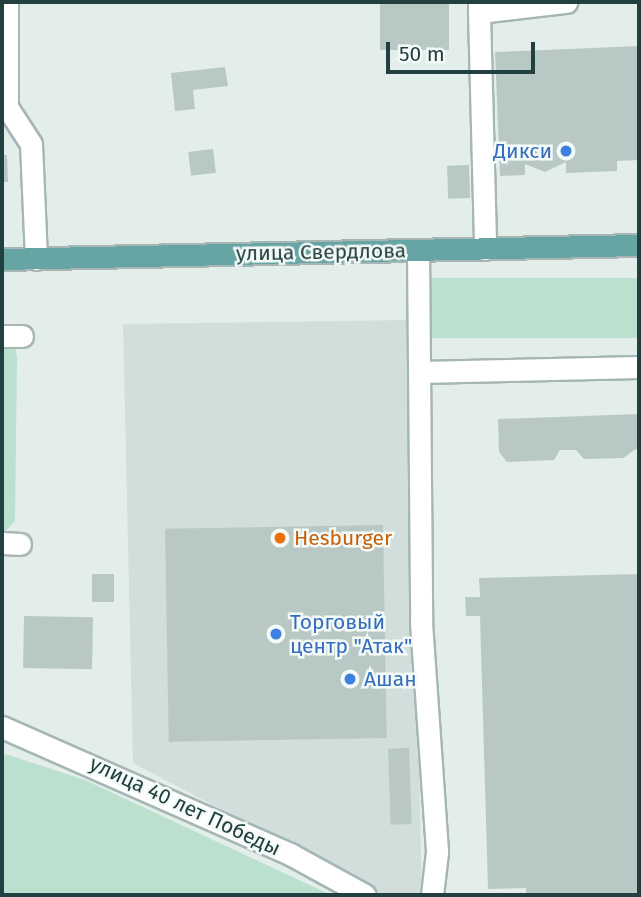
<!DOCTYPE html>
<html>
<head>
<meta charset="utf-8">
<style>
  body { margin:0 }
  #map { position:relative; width:641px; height:897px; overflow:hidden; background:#e3eeeb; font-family:"Fira Sans",sans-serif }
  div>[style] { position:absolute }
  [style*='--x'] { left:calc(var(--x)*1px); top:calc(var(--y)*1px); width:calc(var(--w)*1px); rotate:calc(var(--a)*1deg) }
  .built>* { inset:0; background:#d1dedb }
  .green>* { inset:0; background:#bbe0cd; transform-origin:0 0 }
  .building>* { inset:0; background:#b8c9c5; transform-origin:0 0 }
  .roads { filter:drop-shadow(2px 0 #a5b6b4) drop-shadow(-2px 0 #a5b6b4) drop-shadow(0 2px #a5b6b4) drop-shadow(0 -2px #a5b6b4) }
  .minor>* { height:21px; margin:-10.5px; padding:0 10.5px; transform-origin:10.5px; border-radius:10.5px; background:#fff }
  .major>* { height:21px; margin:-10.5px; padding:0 10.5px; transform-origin:10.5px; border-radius:10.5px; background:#66a5a3 }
  .dots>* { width:19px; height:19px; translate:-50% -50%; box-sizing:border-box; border:4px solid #f4faf8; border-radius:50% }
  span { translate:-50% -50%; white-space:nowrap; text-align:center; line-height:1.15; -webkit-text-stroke:5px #f4faf8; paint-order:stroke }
  .shop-label { font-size:21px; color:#366cbe }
  .right { translate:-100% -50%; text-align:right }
  .left { translate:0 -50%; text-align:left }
  .street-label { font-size:21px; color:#22403f }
  .food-label { font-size:21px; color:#c56008 }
  .frame { position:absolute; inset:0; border:4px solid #22403f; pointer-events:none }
  .scale { position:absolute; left:386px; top:42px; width:149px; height:32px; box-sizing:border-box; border:4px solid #22403f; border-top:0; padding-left:9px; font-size:21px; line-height:24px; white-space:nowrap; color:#22403f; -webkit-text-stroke:5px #f4faf8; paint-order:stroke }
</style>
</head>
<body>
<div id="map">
  <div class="built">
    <i style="clip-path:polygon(408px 320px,422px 895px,383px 895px,133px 763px,123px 324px)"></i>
  </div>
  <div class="green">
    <i style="left:639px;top:278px;width:60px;height:215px;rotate:90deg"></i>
    <i style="clip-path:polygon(2px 344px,15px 348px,17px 357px,15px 521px,3px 534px)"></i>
    <i style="clip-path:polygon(2px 753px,85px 780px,331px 895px,2px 895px)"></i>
  </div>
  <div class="building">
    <i style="left:380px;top:2px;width:69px;height:48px"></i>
    <i style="clip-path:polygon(639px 46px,639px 160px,617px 161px,617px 171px,566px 173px,566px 162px,545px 172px,525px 164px,525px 175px,500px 176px,495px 52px)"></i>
    <i style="clip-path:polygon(225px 67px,228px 86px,193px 90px,195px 109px,175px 111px,171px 73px)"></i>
    <i style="left:213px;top:149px;width:24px;height:25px;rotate:83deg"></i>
    <i style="clip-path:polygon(2px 155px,7px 155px,8px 182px,2px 182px)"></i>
    <i style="left:469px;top:165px;width:33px;height:22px;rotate:88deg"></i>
    <i style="clip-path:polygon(639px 414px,639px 447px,623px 458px,584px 459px,576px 450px,560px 450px,554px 460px,507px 462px,499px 452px,498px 419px)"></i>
    <i style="left:383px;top:525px;width:213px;height:218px;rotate:89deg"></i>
    <i style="left:92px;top:574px;width:22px;height:28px"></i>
    <i style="clip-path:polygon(639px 574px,639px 895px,526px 895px,526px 888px,488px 889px,480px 616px,466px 616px,465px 597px,480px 597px,479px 578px)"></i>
    <i style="left:24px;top:616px;width:69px;height:52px;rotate:1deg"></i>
    <i style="left:409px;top:748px;width:76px;height:21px;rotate:88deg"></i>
  </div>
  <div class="roads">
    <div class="minor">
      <i style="--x:7;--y:2;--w:105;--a:90"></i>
      <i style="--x:7;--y:107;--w:44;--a:57"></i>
      <i style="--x:31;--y:144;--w:115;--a:87.5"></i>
      <i style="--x:479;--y:2;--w:10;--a:90"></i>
      <i style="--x:479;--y:12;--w:88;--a:-6.6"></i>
      <i style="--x:479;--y:12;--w:237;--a:88.5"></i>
      <i style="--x:418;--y:250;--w:372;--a:89.5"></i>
      <i style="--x:421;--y:622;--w:231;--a:86"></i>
      <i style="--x:437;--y:852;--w:43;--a:96.6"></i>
      <i style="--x:2;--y:336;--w:20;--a:0"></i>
      <i style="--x:420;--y:372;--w:219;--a:-1.3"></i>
      <i style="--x:2;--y:543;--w:18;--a:3"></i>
      <i style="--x:2;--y:727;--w:315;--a:23.8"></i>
      <i style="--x:290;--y:854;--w:85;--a:28.7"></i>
    </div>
    <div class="major">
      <i style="--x:2;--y:259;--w:637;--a:-1.26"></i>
    </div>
  </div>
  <div class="dots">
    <i style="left:566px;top:151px;background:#3f7fe0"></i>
    <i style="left:280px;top:538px;background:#e8710a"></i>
    <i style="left:276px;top:634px;background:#3f7fe0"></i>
    <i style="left:350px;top:679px;background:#3f7fe0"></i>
  </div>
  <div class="shop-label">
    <span class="right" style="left:552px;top:151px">Дикси</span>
    <span class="left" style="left:290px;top:634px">Торговый<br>центр "Атак"</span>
    <span class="left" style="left:364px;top:679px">Ашан</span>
  </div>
  <div class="street-label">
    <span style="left:321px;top:252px;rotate:-1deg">улица Свердлова</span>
    <span style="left:185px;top:806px;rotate:25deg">улица 40 лет Победы</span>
  </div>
  <div class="food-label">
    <span class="left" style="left:294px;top:538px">Hesburger</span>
  </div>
  <div class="frame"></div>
  <div class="scale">50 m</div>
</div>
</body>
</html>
